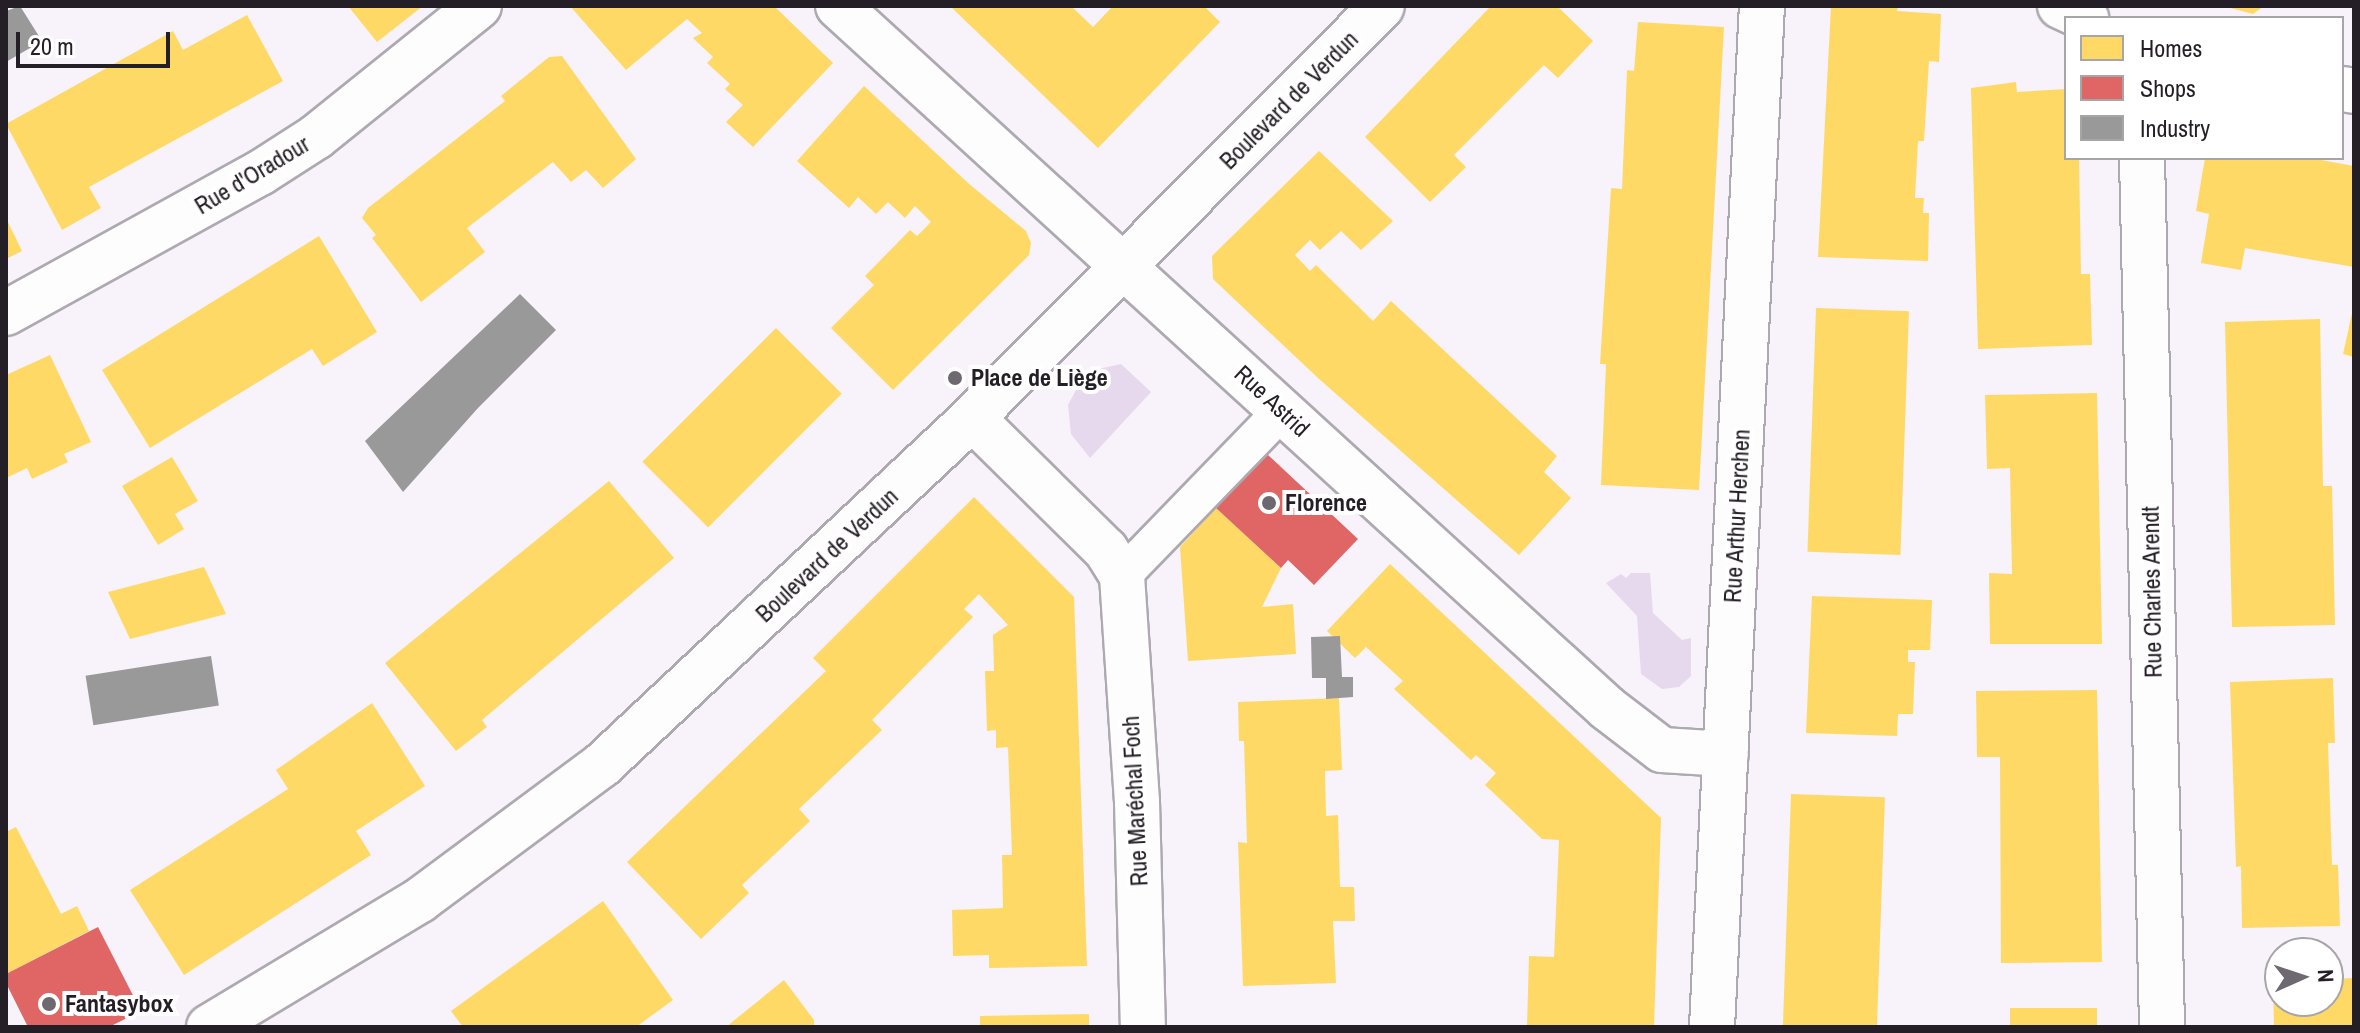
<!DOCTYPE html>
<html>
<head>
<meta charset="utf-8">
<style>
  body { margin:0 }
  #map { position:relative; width:2360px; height:1033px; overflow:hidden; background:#f8f2fa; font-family:"Archivo Narrow",sans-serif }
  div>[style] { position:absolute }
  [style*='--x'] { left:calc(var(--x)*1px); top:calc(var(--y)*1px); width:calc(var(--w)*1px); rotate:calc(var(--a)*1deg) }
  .green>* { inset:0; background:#e6d8ed }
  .homes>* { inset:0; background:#ffd966; transform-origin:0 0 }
  .shops>* { inset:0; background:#e06666 }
  .industry>* { inset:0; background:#999; transform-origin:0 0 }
  .roads { filter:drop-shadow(2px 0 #aea9b0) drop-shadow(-2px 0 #aea9b0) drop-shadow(0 2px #aea9b0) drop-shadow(0 -2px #aea9b0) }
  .pedestrian>* { height:36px; margin:-18px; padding:0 18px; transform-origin:18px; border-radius:18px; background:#fefdfe }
  .minor>* { height:44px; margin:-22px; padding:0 22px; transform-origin:22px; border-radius:22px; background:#fefdfe }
  .tertiary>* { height:44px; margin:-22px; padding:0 22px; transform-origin:22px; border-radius:22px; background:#fefdfe }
  .dots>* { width:22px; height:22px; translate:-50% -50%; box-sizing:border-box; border:4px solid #fff; border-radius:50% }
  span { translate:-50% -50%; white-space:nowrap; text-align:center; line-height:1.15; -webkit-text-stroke:8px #fff; paint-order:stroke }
  .street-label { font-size:24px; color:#241f26 }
  .poi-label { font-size:24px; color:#241f26; font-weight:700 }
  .left { translate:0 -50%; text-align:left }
  .frame { position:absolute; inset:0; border:8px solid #241f26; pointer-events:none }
  .legend { position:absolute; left:2064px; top:16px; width:280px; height:144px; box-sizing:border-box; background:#fff; border:2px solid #a7a5a8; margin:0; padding:10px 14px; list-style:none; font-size:24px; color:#241f26 }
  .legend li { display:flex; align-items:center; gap:16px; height:40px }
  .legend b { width:40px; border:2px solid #a7a5a8 }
  .north { position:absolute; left:2264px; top:937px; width:80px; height:80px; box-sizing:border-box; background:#fff; border:2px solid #a7a5a8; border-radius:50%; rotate:87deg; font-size:22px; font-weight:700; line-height:32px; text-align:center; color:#241f26 }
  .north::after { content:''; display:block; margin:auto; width:28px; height:36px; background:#6e6970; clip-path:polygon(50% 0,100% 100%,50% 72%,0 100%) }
  .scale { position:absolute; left:16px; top:32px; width:154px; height:36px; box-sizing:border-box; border:4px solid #241f26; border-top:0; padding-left:10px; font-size:24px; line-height:28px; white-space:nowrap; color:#241f26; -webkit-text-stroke:6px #fff; paint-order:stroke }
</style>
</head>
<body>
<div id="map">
  <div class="green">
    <i style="clip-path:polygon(1121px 364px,1151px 392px,1090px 458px,1071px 434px,1068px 405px,1082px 379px,1094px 370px)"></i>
    <i style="clip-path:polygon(1631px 573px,1650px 573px,1653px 613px,1682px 640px,1691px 638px,1691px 676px,1679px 687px,1662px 689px,1641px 674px,1637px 616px,1606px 583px,1621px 574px,1626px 578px)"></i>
  </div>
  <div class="homes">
    <i style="clip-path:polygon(348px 6px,423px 6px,377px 42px)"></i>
    <i style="clip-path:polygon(570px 6px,774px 6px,833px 63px,753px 147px,726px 122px,743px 105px,725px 89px,730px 84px,707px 63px,713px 57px,693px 38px,702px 33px,687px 19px,626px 70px)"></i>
    <i style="clip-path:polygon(950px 6px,1071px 6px,1093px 27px,1113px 6px,1204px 6px,1220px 22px,1098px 148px)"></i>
    <i style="clip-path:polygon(1491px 6px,1557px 6px,1593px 41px,1558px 78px,1544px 65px,1454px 155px,1466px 167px,1430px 202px,1365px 137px)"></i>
    <i style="clip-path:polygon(1831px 6px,1898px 6px,1897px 11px,1941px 14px,1939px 62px,1929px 61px,1924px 141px,1918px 141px,1915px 198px,1924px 198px,1923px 213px,1929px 213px,1928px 261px,1818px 257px)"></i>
    <i style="clip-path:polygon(2223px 6px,2264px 6px,2253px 14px)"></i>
    <i style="clip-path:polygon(247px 15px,283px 81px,89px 187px,101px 208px,62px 230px,6px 124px,173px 31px,183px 50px)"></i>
    <i style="clip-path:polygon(1638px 22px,1724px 27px,1699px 490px,1601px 485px,1606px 364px,1600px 364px,1611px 188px,1622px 189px,1627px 70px,1634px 71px)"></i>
    <i style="clip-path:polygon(562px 56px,636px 159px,603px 188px,586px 170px,571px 182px,553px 162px,467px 228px,485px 252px,421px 302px,372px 238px,376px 235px,362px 218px,368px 208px,505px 101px,501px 96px,549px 57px)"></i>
    <i style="clip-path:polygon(2016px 82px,2017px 92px,2066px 89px,2066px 158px,2079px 158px,2081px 274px,2090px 274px,2092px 345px,1978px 349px,1971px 88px)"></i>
    <i style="clip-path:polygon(864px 86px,968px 183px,1026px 231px,1031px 243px,1029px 255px,893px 390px,831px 328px,874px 285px,865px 276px,910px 230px,917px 236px,931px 222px,915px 206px,905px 218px,888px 202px,876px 214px,858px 197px,849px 208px,797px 161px)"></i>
    <i style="clip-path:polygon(1319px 151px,1393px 221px,1361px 250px,1341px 231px,1320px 250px,1310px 240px,1295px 255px,1310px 271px,1316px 265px,1373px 321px,1391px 301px,1557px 456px,1544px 472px,1571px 498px,1519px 555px,1318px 378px,1213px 279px,1212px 256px)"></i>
    <i style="clip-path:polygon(2205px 158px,2310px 158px,2354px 166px,2354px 267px,2245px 248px,2241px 270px,2201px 263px,2209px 214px,2196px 211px)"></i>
    <i style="clip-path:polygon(6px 218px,22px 251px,6px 259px)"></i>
    <i style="clip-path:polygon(319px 236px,377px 332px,323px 366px,312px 349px,150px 448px,102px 370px)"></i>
    <i style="left:1816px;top:308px;width:93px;height:244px;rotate:2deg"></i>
    <i style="clip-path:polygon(2353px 309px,2354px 309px,2354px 357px,2343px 354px)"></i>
    <i style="clip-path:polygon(2320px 319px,2323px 486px,2332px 486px,2335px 625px,2232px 627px,2225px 322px)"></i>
    <i style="left:776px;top:328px;width:93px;height:189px;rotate:45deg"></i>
    <i style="clip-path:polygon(50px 355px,91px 442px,64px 454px,68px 462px,32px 479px,27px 468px,6px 478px,6px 375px)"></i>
    <i style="clip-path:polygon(2097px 393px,2102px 644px,1990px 644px,1989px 573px,2012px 574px,2011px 525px,2010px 468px,1987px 469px,1985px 395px)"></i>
    <i style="clip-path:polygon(172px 457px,198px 501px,175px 514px,184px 529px,158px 545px,122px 486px)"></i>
    <i style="clip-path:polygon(609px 481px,674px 558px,482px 720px,487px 727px,456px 751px,385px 663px)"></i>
    <i style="clip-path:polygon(974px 497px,1074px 597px,1087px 966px,989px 968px,989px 955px,953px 956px,952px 910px,1003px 908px,1002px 855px,1012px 855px,1008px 747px,996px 748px,996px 730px,987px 731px,985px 671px,994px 671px,993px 635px,1008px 625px,979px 594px,964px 609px,973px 617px,872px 720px,882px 730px,799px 809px,810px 821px,742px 885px,749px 893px,701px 939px,627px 862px,826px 671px,813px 658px)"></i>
    <i style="clip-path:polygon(1216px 508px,1281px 568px,1262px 607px,1293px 604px,1296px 654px,1188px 661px,1180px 547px)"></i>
    <i style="clip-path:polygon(1390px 564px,1661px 818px,1654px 1027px,1527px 1027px,1529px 956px,1554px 957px,1559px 840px,1542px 839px,1485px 785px,1496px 773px,1476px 755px,1471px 760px,1394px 689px,1403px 681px,1366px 647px,1355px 658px,1327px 631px)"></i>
    <i style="clip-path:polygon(204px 567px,226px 614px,130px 639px,108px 592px)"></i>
    <i style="clip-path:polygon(1812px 596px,1932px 600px,1930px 650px,1908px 650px,1908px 662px,1915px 662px,1913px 714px,1898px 714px,1897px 736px,1806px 733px)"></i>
    <i style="clip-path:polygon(2333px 678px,2335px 743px,2328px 743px,2332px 865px,2338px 865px,2340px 926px,2242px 928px,2241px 866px,2236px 867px,2230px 682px)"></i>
    <i style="clip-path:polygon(2097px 690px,2102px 962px,2001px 963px,2000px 757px,1977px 757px,1976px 691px)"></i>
    <i style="clip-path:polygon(1339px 698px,1342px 770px,1325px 771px,1326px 816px,1338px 815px,1340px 887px,1354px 887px,1355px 921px,1333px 921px,1336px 983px,1243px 986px,1238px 842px,1247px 843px,1244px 741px,1239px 741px,1238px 702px)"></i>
    <i style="clip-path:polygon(372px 703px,425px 786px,356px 831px,371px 855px,184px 975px,130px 890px,288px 789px,276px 770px)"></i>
    <i style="left:1791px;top:794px;width:94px;height:233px;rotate:2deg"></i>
    <i style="clip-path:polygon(16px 827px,61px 914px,77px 906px,89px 931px,6px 974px,6px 832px)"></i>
    <i style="clip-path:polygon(603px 901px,673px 1000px,636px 1027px,463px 1027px,451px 1011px)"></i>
    <i style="clip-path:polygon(2354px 978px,2354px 1027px,2274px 1027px,2273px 980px,2280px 980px,2280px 1001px,2328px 1001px,2328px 979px)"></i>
    <i style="clip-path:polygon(784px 980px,814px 1020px,814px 1027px,726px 1027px)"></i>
    <i style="left:2097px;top:1008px;width:19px;height:87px;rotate:90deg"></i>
    <i style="clip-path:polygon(1089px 1014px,1089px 1027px,980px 1027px,980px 1016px)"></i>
  </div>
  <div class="shops">
    <i style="clip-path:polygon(1267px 454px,1358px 539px,1314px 585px,1288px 560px,1281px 568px,1216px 508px)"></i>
    <i style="clip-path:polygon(98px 927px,141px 1011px,109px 1027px,28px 1027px,6px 983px,6px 974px)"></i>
  </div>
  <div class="industry">
    <i style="clip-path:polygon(20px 6px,42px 41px,6px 62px,6px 11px)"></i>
    <i style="clip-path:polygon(520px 294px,556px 330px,478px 408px,403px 492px,365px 441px)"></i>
    <i style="clip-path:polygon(1340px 636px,1342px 677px,1353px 677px,1353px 697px,1326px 699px,1326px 678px,1312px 678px,1311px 637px)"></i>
    <i style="left:211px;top:656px;width:50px;height:127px;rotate:81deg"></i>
  </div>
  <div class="roads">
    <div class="pedestrian">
      <i style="--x:1122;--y:576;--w:231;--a:-45.9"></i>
    </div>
    <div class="minor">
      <i style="--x:838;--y:6;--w:1041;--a:42.39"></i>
      <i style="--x:1607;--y:708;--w:69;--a:37.4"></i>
      <i style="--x:1662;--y:750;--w:64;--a:3.6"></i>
      <i style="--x:2142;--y:158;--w:869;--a:88.68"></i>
      <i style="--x:6;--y:313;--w:290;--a:-28.9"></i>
      <i style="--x:260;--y:173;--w:67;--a:-32.7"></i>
      <i style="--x:316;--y:137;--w:209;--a:-38.8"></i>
      <i style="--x:972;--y:418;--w:188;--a:44.6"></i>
      <i style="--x:1106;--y:550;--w:31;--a:58"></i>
      <i style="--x:1122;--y:576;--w:226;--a:86.2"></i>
      <i style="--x:1137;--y:802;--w:225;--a:88.5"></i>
      <i style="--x:1712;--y:1027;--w:1022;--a:-87.2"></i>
    </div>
    <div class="tertiary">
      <i style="--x:2060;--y:6;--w:29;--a:25"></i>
      <i style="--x:2342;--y:89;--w:12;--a:9"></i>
      <i style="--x:209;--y:1027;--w:246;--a:-31"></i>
      <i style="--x:420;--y:900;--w:227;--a:-36.6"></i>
      <i style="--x:602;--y:765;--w:507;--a:-43.16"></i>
      <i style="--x:972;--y:418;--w:581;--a:-45.14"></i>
    </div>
  </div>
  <div class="dots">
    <i style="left:955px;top:378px;background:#6e6970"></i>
    <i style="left:1269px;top:503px;background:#6e6970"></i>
    <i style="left:49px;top:1004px;background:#6e6970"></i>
  </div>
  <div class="street-label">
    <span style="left:1289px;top:100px;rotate:-45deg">Boulevard de Verdun</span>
    <span style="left:252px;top:175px;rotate:-31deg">Rue d'Oradour</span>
    <span style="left:1272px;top:401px;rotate:43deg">Rue Astrid</span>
    <span style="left:1737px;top:516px;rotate:-87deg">Rue Arthur Herchen</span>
    <span style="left:827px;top:555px;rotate:-43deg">Boulevard de Verdun</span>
    <span style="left:2152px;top:592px;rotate:-91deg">Rue Charles Arendt</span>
    <span style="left:1135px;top:801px;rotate:-93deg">Rue Maréchal Foch</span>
  </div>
  <div class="poi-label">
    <span class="left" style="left:971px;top:378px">Place de Liège</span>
    <span class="left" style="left:1285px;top:503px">Florence</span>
    <span class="left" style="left:65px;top:1004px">Fantasybox</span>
  </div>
  <div class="frame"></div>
  <ul class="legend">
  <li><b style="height:22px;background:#ffd966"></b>Homes</li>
  <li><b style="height:22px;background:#e06666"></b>Shops</li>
  <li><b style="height:22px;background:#999"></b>Industry</li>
  </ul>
  <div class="north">N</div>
  <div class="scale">20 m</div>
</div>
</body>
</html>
